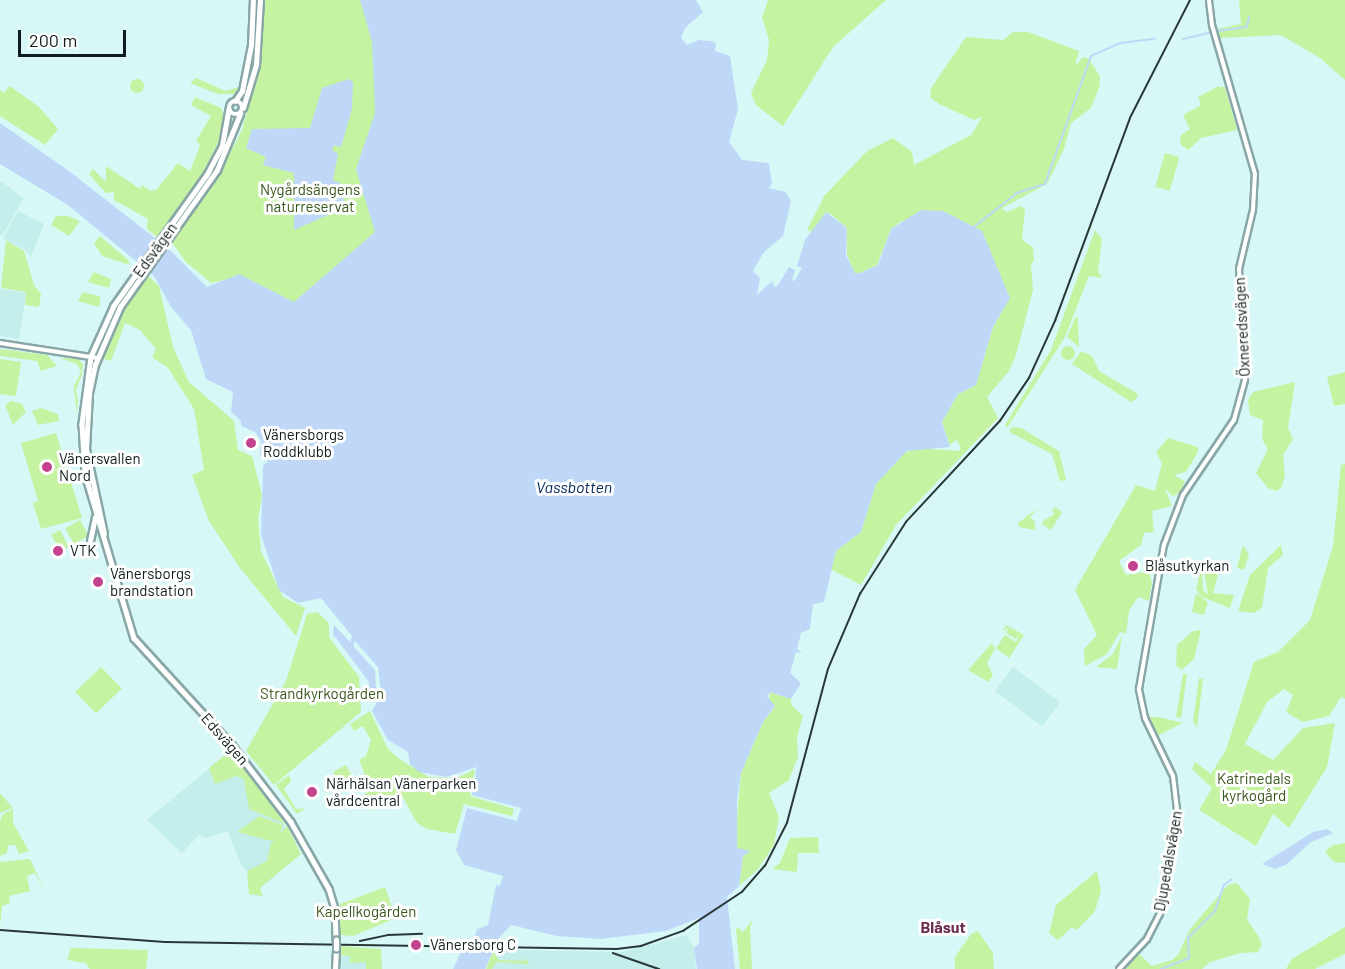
<!DOCTYPE html>
<html>
<head>
<meta charset="utf-8">
<style>
  body { margin:0 }
  #map { position:relative; width:1345px; height:969px; overflow:hidden; background:#d7f8f7; font-family:Barlow,sans-serif }
  div>[style] { position:absolute }
  [style*='--x'] { left:calc(var(--x)*1px); top:calc(var(--y)*1px); width:calc(var(--w)*1px); rotate:calc(var(--a)*1deg) }
  .built>* { inset:0; background:#c3eeec; transform-origin:0 0 }
  .green>* { inset:0; background:#c5f3a2; transform-origin:0 0 }
  .round { border-radius:50% }
  .water>* { inset:0; background:#bfd8f7 }
  .pier>* { inset:0; background:#d7f8f7 }
  .stream>* { height:1.5px; margin:-0.75px; padding:0 0.75px; transform-origin:0.75px; border-radius:0.75px; background:#bfd8f7 }
  .roads { filter:drop-shadow(2px 0 #88a7a6) drop-shadow(-2px 0 #88a7a6) drop-shadow(0 2px #88a7a6) drop-shadow(0 -2px #88a7a6) }
  .tertiary>* { height:4px; margin:-2px; padding:0 2px; transform-origin:2px; border-radius:2px; background:#fff }
  .secondary>* { height:4.5px; margin:-2.25px; padding:0 2.25px; transform-origin:2.25px; border-radius:2.25px; background:#fff }
  .secondary>.ring { margin:-2.25px; padding:0; box-sizing:content-box; background:none; border:4.5px solid #fff; border-radius:50% }
  .rail>* { height:1.5px; margin:-0.75px; padding:0 0.75px; transform-origin:0.75px; border-radius:0.75px; background:#293737 }
  .bridges { filter:drop-shadow(2px 0 #88a7a6) drop-shadow(-2px 0 #88a7a6) drop-shadow(0 2px #88a7a6) drop-shadow(0 -2px #88a7a6) }
  .secondary-bridge>* { height:4.5px; margin:-2.25px; padding:0 2.25px; transform-origin:2.25px; border-radius:2.25px; background:#fff }
  .dots>* { width:16px; height:16px; translate:-50% -50%; box-sizing:border-box; border:3px solid #fefefe; border-radius:50% }
  span { translate:-50% -50%; white-space:nowrap; text-align:center; line-height:1.15; -webkit-text-stroke:6px #fefefe; paint-order:stroke }
  .park-label { font-size:15px; color:#38571a }
  .street-label { font-size:15px; color:#111d1d }
  .poi-label { font-size:15px; color:#111d1d }
  .left { translate:0 -50%; text-align:left }
  .water-label { font-size:16px; color:#002857; font-style:italic }
  .neighbourhood-label { font-size:16px; color:#692b4e; font-weight:700 }
  .scale { position:absolute; left:18px; top:30px; width:108px; height:27px; box-sizing:border-box; border:3px solid #111d1d; border-top:0; padding-left:8px; font-size:18px; line-height:21px; white-space:nowrap; color:#111d1d; -webkit-text-stroke:4px #fefefe; paint-order:stroke }
</style>
</head>
<body>
<div id="map">
  <div class="built">
    <i style="clip-path:polygon(0 181px,24px 198px,2px 236px,0 235px)"></i>
    <i style="clip-path:polygon(18px 211px,44px 224px,31px 257px,24px 249px,3px 238px)"></i>
    <i style="clip-path:polygon(0 289px,26px 293px,19px 339px,0 336px)"></i>
    <i style="left:1013px;top:667px;width:59px;height:30px;rotate:37deg"></i>
    <i style="clip-path:polygon(230px 751px,267px 795px,301px 854px,260px 888px,263px 896px,249px 894px,249px 872px,241px 865px,228px 831px,206px 838px,199px 835px,182px 853px,147px 820px)"></i>
    <i style="clip-path:polygon(687px 935px,694px 948px,696px 969px,492px 969px,501px 950px,622px 952px)"></i>
    <i style="clip-path:polygon(340px 955px,350px 956px,350px 962px,366px 962px,366px 969px,340px 969px)"></i>
  </div>
  <div class="green">
    <i style="clip-path:polygon(264px 0,383px 0,418px 225px,302px 328px,231px 279px,211px 283px,186px 262px,170px 240px,224px 165px,242px 130px,261px 59px)"></i>
    <i style="clip-path:polygon(768px 0,886px 0,833px 47px,783px 126px,756px 105px,751px 93px,767px 60px,769px 40px,762px 17px)"></i>
    <i style="clip-path:polygon(1239px 0,1345px 0,1345px 80px,1320px 58px,1281px 35px,1219px 38px,1217px 29px,1241px 24px)"></i>
    <i style="clip-path:polygon(1013px 32px,1028px 32px,1079px 51px,1075px 66px,1083px 57px,1089px 59px,1100px 76px,1099px 88px,1091px 108px,1071px 123px,1064px 149px,1047px 184px,1002px 208px,1007px 212px,1021px 206px,1025px 209px,1022px 240px,1033px 247px,1034px 260px,1031px 265px,1033px 290px,1016px 355px,1009px 371px,987px 397px,998px 418px,896px 525px,861px 585px,830px 569px,836px 551px,861px 532px,876px 484px,904px 453px,918px 448px,959px 451px,961px 447px,956px 440px,950px 445px,942px 422px,958px 394px,976px 385px,993px 327px,1010px 298px,903px 220px,891px 229px,877px 265px,860px 273px,855px 273px,847px 255px,847px 228px,832px 215px,826px 212px,812px 232px,807px 230px,825px 195px,867px 151px,893px 138px,912px 152px,914px 165px,971px 135px,982px 117px,974px 120px,939px 104px,930px 97px,931px 88px,966px 37px,1003px 40px)"></i>
    <i style="clip-path:polygon(196px 78px,226px 91px,239px 87px,236px 94px,218px 94px,190px 83px)"></i>
    <i class="round" style="left:130px;top:79px;width:14px;height:14px"></i>
    <i style="clip-path:polygon(10px 86px,39px 107px,58px 129px,45px 145px,0 116px,0 90px,4px 93px)"></i>
    <i style="clip-path:polygon(1217px 87px,1225px 87px,1237px 130px,1201px 138px,1188px 150px,1181px 145px,1180px 136px,1190px 129px,1183px 115px,1201px 105px,1198px 97px)"></i>
    <i style="clip-path:polygon(195px 97px,221px 108px,224px 116px,219px 140px,204px 171px,157px 237px,147px 229px,148px 219px,114px 200px,114px 192px,106px 193px,89px 174px,93px 169px,106px 182px,106px 166px,140px 189px,142px 185px,151px 191px,157px 189px,178px 163px,190px 171px,200px 145px,196px 141px,211px 116px,191px 105px)"></i>
    <i style="left:1165px;top:153px;width:15px;height:35px;rotate:16deg"></i>
    <i style="clip-path:polygon(56px 216px,68px 216px,80px 221px,69px 236px,51px 225px)"></i>
    <i style="clip-path:polygon(1095px 230px,1102px 239px,1098px 271px,1102px 278px,1089px 276px,1065px 337px,1007px 428px,1005px 425px,1051px 350px)"></i>
    <i style="clip-path:polygon(100px 236px,128px 260px,130px 265px,102px 256px,94px 243px)"></i>
    <i style="clip-path:polygon(6px 240px,24px 251px,34px 285px,41px 294px,39px 307px,25px 305px,26px 292px,1px 288px)"></i>
    <i style="clip-path:polygon(94px 272px,111px 279px,109px 288px,88px 282px)"></i>
    <i style="clip-path:polygon(146px 274px,159px 286px,173px 347px,189px 382px,234px 421px,238px 450px,252px 456px,262px 495px,258px 520px,261px 551px,283px 597px,305px 608px,296px 636px,240px 568px,209px 521px,192px 475px,204px 470px,194px 409px,168px 368px,152px 357px,156px 349px,140px 330px,125px 323px,111px 361px,104px 359px,126px 302px)"></i>
    <i style="clip-path:polygon(83px 292px,101px 297px,99px 307px,78px 301px)"></i>
    <i style="clip-path:polygon(1076px 316px,1078px 319px,1079px 347px,1067px 337px)"></i>
    <i class="round" style="left:1061px;top:346px;width:14px;height:14px"></i>
    <i style="clip-path:polygon(0 349px,47px 355px,57px 366px,41px 371px,37px 361px,0 356px)"></i>
    <i style="clip-path:polygon(1081px 351px,1092px 356px,1099px 371px,1138px 394px,1136px 399px,1131px 402px,1072px 364px)"></i>
    <i style="clip-path:polygon(60px 358px,79px 359px,83px 365px,82px 374px,76px 390px,78px 400px,77px 415px,74px 387px,81px 371px,77px 364px)"></i>
    <i style="clip-path:polygon(0 359px,21px 362px,16px 396px,0 394px)"></i>
    <i style="clip-path:polygon(1345px 372px,1345px 404px,1334px 406px,1327px 377px)"></i>
    <i style="clip-path:polygon(1295px 382px,1288px 428px,1293px 439px,1283px 455px,1285px 476px,1281px 488px,1276px 491px,1268px 488px,1256px 473px,1268px 449px,1262px 439px,1263px 420px,1250px 415px,1248px 400px,1253px 392px)"></i>
    <i style="clip-path:polygon(11px 401px,22px 404px,26px 412px,13px 425px,5px 405px)"></i>
    <i style="clip-path:polygon(41px 408px,58px 414px,59px 421px,38px 425px,32px 411px)"></i>
    <i style="clip-path:polygon(1012px 427px,1021px 428px,1059px 451px,1066px 480px,1060px 481px,1052px 454px,1009px 432px)"></i>
    <i style="clip-path:polygon(56px 433px,82px 518px,41px 529px,33px 503px,38px 501px,21px 443px)"></i>
    <i style="clip-path:polygon(1168px 438px,1198px 447px,1198px 452px,1186px 472px,1174px 475px,1185px 481px,1180px 493px,1173px 496px,1165px 489px,1172px 506px,1152px 511px,1154px 532px,1144px 533px,1141px 545px,1119px 561px,1126px 575px,1149px 571px,1152px 583px,1149px 601px,1138px 597px,1129px 611px,1126px 634px,1120px 632px,1107px 654px,1085px 666px,1084px 649px,1097px 635px,1075px 590px,1136px 485px,1155px 491px,1162px 463px,1156px 452px)"></i>
    <i style="clip-path:polygon(1345px 464px,1345px 699px,1341px 697px,1329px 716px,1303px 722px,1286px 712px,1293px 695px,1284px 689px,1267px 702px,1245px 744px,1273px 760px,1303px 728px,1335px 723px,1327px 767px,1289px 828px,1273px 814px,1256px 846px,1199px 810px,1212px 788px,1192px 769px,1195px 762px,1211px 774px,1226px 750px,1254px 662px,1278px 652px,1310px 620px,1333px 546px,1341px 465px)"></i>
    <i style="clip-path:polygon(1055px 507px,1062px 512px,1051px 530px,1042px 524px,1045px 519px,1051px 523px,1046px 519px,1055px 514px,1052px 511px)"></i>
    <i style="clip-path:polygon(1038px 508px,1030px 517px,1035px 522px,1035px 530px,1019px 527px,1018px 523px)"></i>
    <i style="left:80px;top:520px;width:18px;height:17px;rotate:61deg"></i>
    <i style="left:60px;top:530px;width:19px;height:10px;rotate:62deg"></i>
    <i style="clip-path:polygon(1243px 545px,1249px 555px,1244px 570px,1237px 568px)"></i>
    <i style="clip-path:polygon(1281px 545px,1283px 555px,1268px 568px,1262px 608px,1254px 613px,1238px 611px,1250px 575px)"></i>
    <i style="clip-path:polygon(1206px 561px,1218px 575px,1213px 593px,1234px 595px,1230px 608px,1202px 597px,1196px 589px,1202px 564px,1203px 590px,1208px 595px,1203px 565px)"></i>
    <i style="clip-path:polygon(1196px 593px,1208px 602px,1204px 615px,1192px 612px)"></i>
    <i style="clip-path:polygon(317px 612px,329px 623px,329px 637px,359px 677px,361px 712px,274px 785px,246px 751px,286px 681px,307px 614px)"></i>
    <i style="clip-path:polygon(1006px 625px,1024px 635px,1009px 658px,996px 648px,1005px 635px,1016px 642px,1020px 634px,1016px 639px,1006px 633px,1009px 627px,1003px 632px)"></i>
    <i style="clip-path:polygon(1201px 630px,1194px 659px,1182px 670px,1176px 666px,1177px 645px,1193px 631px)"></i>
    <i style="clip-path:polygon(1122px 635px,1117px 669px,1096px 667px,1113px 654px)"></i>
    <i style="clip-path:polygon(992px 643px,995px 649px,987px 663px,993px 675px,988px 682px,968px 670px)"></i>
    <i style="left:101px;top:667px;width:30px;height:36px;rotate:46deg"></i>
    <i style="clip-path:polygon(1183px 674px,1187px 674px,1181px 718px,1176px 717px)"></i>
    <i style="clip-path:polygon(1199px 678px,1203px 679px,1197px 728px,1193px 721px)"></i>
    <i style="clip-path:polygon(770px 692px,791px 699px,791px 705px,803px 716px,797px 737px,798px 757px,789px 780px,769px 793px,779px 817px,774px 845px,758px 869px,739px 886px,743px 856px,750px 851px,737px 849px,735px 838px,741px 773px,763px 722px,775px 707px,769px 701px)"></i>
    <i style="clip-path:polygon(370px 711px,388px 749px,401px 760px,429px 777px,457px 778px,475px 769px,470px 796px,514px 809px,512px 816px,464px 804px,455px 834px,427px 829px,417px 823px,401px 794px,373px 810px,364px 794px,372px 790px,369px 785px,373px 780px,365px 775px,359px 760px,366px 756px,371px 740px,363px 726px,354px 731px,350px 724px)"></i>
    <i style="clip-path:polygon(1148px 717px,1158px 717px,1183px 723px,1157px 736px)"></i>
    <i style="clip-path:polygon(230px 751px,264px 791px,285px 824px,249px 809px,244px 780px,237px 776px,215px 784px,209px 768px)"></i>
    <i style="clip-path:polygon(346px 765px,355px 782px,347px 785px,338px 782px,333px 772px)"></i>
    <i style="clip-path:polygon(289px 775px,291px 781px,284px 789px,296px 809px,306px 808px,297px 814px,276px 785px)"></i>
    <i style="clip-path:polygon(0 793px,13px 808px,0 813px)"></i>
    <i style="clip-path:polygon(13px 809px,13px 823px,29px 851px,19px 854px,15px 845px,8px 845px,7px 853px,0 856px,0 821px,3px 814px)"></i>
    <i style="clip-path:polygon(259px 816px,283px 825px,279px 836px,271px 841px,237px 832px)"></i>
    <i style="clip-path:polygon(287px 826px,301px 854px,260px 888px,263px 896px,249px 894px,247px 871px,267px 861px,271px 843px)"></i>
    <i style="clip-path:polygon(818px 837px,819px 853px,798px 853px,797px 872px,772px 869px,780px 863px,790px 838px)"></i>
    <i style="clip-path:polygon(1345px 843px,1345px 863px,1334px 862px,1325px 852px,1333px 845px)"></i>
    <i style="clip-path:polygon(30px 859px,46px 894px,35px 873px,27px 876px,30px 891px,9px 896px,10px 903px,2px 906px,0 926px,0 862px)"></i>
    <i style="clip-path:polygon(1097px 871px,1101px 891px,1095px 911px,1077px 930px,1072px 927px,1058px 940px,1049px 933px,1056px 905px)"></i>
    <i style="clip-path:polygon(1237px 883px,1250px 899px,1247px 919px,1260px 939px,1262px 945px,1258px 952px,1241px 953px,1210px 962px,1202px 969px,1123px 969px,1139px 954px,1152px 966px,1172px 960px,1178px 955px,1190px 929px,1228px 885px)"></i>
    <i style="clip-path:polygon(385px 887px,396px 918px,353px 936px,340px 935px,340px 904px)"></i>
    <i style="clip-path:polygon(754px 918px,750px 927px,752px 969px,740px 969px,736px 930px,737px 927px,743px 932px)"></i>
    <i style="clip-path:polygon(1345px 927px,1345px 954px,1315px 969px,1286px 969px,1292px 959px)"></i>
    <i style="clip-path:polygon(978px 931px,993px 953px,994px 969px,955px 969px,955px 957px,971px 934px)"></i>
    <i style="clip-path:polygon(341px 946px,381px 949px,382px 969px,366px 969px,366px 962px,350px 963px,350px 956px,340px 955px)"></i>
    <i style="clip-path:polygon(71px 948px,148px 950px,146px 969px,90px 969px,86px 963px,67px 960px)"></i>
    <i style="clip-path:polygon(493px 951px,499px 960px,525px 961px,526px 958px,529px 964px,496px 962px,492px 969px,486px 969px)"></i>
  </div>
  <div class="water">
    <i style="clip-path:polygon(evenodd,360px 0,696px 0,703px 12px,685px 28px,681px 38px,687px 45px,699px 40px,711px 41px,716px 43px,715px 51px,730px 56px,738px 109px,729px 142px,742px 160px,769px 163px,772px 183px,769px 188px,786px 192px,791px 201px,783px 236px,764px 252px,753px 271px,760px 278px,757px 295px,772px 281px,775px 287px,778px 285px,789px 267px,795px 270px,792px 281px,795px 280px,802px 268px,797px 266px,805px 240px,826px 212px,847px 228px,846px 255px,855px 273px,860px 273px,878px 265px,891px 229px,921px 210px,943px 211px,982px 231px,1010px 298px,993px 327px,976px 385px,958px 394px,942px 422px,950px 447px,907px 451px,876px 484px,861px 532px,836px 551px,824px 602px,813px 604px,810px 629px,801px 633px,797px 649px,802px 653px,796px 652px,790px 673px,801px 683px,791px 699px,770px 692px,767px 696px,775px 706px,763px 722px,741px 773px,737px 800px,737px 848px,751px 851px,743px 856px,739px 886px,727px 897px,735px 969px,697px 969px,694px 948px,699px 944px,699px 918px,666px 931px,600px 939px,557px 936px,511px 925px,499px 938px,485px 969px,453px 969px,461px 952px,471px 950px,477px 929px,488px 925px,496px 885px,500px 886px,503px 876px,464px 865px,456px 850px,467px 808px,517px 821px,521px 808px,472px 795px,477px 767px,446px 777px,419px 772px,410px 764px,408px 752px,388px 740px,372px 711px,379px 698px,367px 700px,369px 682px,333px 634px,334px 625px,350px 642px,352px 636px,321px 598px,298px 603px,279px 590px,261px 535px,263px 466px,272px 456px,260px 456px,261px 441px,255px 432px,241px 426px,241px 421px,231px 412px,233px 392px,206px 379px,191px 330px,171px 307px,154px 276px,68px 205px,0 164px,0 123px,69px 171px,169px 249px,207px 287px,239px 274px,294px 302px,375px 232px,356px 169px,375px 113px,372px 42px,360px 0,355px 641px,378px 667px,381px 691px,376px 688px,375px 670px,353px 646px,355px 641px)"></i>
    <i style="clip-path:polygon(349px 79px,353px 82px,352px 109px,341px 147px,334px 145px,332px 150px,338px 154px,333px 180px,340px 183px,344px 201px,342px 209px,294px 230px,294px 173px,263px 165px,266px 157px,246px 148px,252px 129px,310px 128px,322px 88px)"></i>
    <i style="clip-path:polygon(1327px 829px,1333px 833px,1311px 842px,1286px 865px,1275px 869px,1262px 864px,1313px 832px)"></i>
  </div>
  <div class="pier">
    <i style="clip-path:polygon(470px 942px,499px 943px,496px 951px,466px 950px)"></i>
  </div>
  <div class="stream">
    <i style="--x:1218;--y:31;--w:29;--a:-8"></i>
    <i style="--x:1247;--y:27;--w:10;--a:-79"></i>
    <i style="--x:1183;--y:39;--w:28;--a:-13"></i>
    <i style="--x:974;--y:227;--w:55;--a:-38.3"></i>
    <i style="--x:1017;--y:193;--w:29;--a:-18"></i>
    <i style="--x:1045;--y:184;--w:136;--a:-70.2"></i>
    <i style="--x:1091;--y:56;--w:32;--a:-24"></i>
    <i style="--x:1120;--y:43;--w:35;--a:-7"></i>
    <i style="--x:1161;--y:969;--w:30;--a:-21"></i>
    <i style="--x:1189;--y:958;--w:20;--a:-93"></i>
    <i style="--x:1188;--y:938;--w:38;--a:-45"></i>
    <i style="--x:1215;--y:911;--w:28;--a:-71"></i>
    <i style="--x:1224;--y:885;--w:9;--a:-36"></i>
  </div>
  <div class="roads">
    <div class="tertiary">
      <i style="--x:0;--y:343;--w:98;--a:8.8"></i>
      <i style="--x:1119;--y:969;--w:41;--a:-47"></i>
      <i style="--x:1147;--y:939;--w:28;--a:-63"></i>
      <i style="--x:1160;--y:914;--w:98;--a:-79.4"></i>
      <i style="--x:1178;--y:818;--w:42;--a:-96.8"></i>
      <i style="--x:1173;--y:776;--w:64;--a:-115.8"></i>
      <i style="--x:1145;--y:718;--w:30;--a:-102"></i>
      <i style="--x:1139;--y:689;--w:146;--a:-80.2"></i>
      <i style="--x:1164;--y:545;--w:53;--a:-69.2"></i>
      <i style="--x:1183;--y:495;--w:91;--a:-55.8"></i>
      <i style="--x:1234;--y:420;--w:41;--a:-74.6"></i>
      <i style="--x:1245;--y:380;--w:111;--a:-93.1"></i>
      <i style="--x:1239;--y:269;--w:61;--a:-76.7"></i>
      <i style="--x:1253;--y:210;--w:36;--a:-87"></i>
      <i style="--x:1255;--y:174;--w:155;--a:-106.1"></i>
      <i style="--x:1212;--y:25;--w:25;--a:-97"></i>
    </div>
    <div class="secondary">
      <i class="ring" style="left:229px;top:101px;width:9.5px;height:9.5px"></i>
      <i style="--x:235;--y:101;--w:12;--a:-55"></i>
      <i style="--x:242;--y:91;--w:47;--a:-78.9"></i>
      <i style="--x:251;--y:45;--w:45;--a:-87.5"></i>
      <i style="--x:243;--y:108;--w:45;--a:-73.2"></i>
      <i style="--x:256;--y:65;--w:65;--a:-86.5"></i>
      <i style="--x:229;--y:109;--w:39;--a:100"></i>
      <i style="--x:222;--y:147;--w:32;--a:118"></i>
      <i style="--x:207;--y:175;--w:161;--a:125.4"></i>
      <i style="--x:114;--y:306;--w:56;--a:114.3"></i>
      <i style="--x:91;--y:357;--w:68;--a:97.7"></i>
      <i style="--x:82;--y:424;--w:50;--a:86.6"></i>
      <i style="--x:85;--y:474;--w:171;--a:73.4"></i>
      <i style="--x:134;--y:638;--w:145;--a:47.5"></i>
      <i style="--x:232;--y:745;--w:97;--a:52.5"></i>
      <i style="--x:291;--y:822;--w:77;--a:60.4"></i>
      <i style="--x:329;--y:889;--w:21;--a:73"></i>
      <i style="--x:335;--y:909;--w:31;--a:88"></i>
      <i style="--x:104;--y:534;--w:87;--a:-102"></i>
      <i style="--x:86;--y:449;--w:56;--a:-86.9"></i>
      <i style="--x:89;--y:393;--w:29;--a:-78"></i>
      <i style="--x:95;--y:365;--w:63;--a:-66.7"></i>
      <i style="--x:120;--y:307;--w:168;--a:-54.7"></i>
      <i style="--x:217;--y:170;--w:61;--a:-67.7"></i>
      <i style="--x:90;--y:541;--w:24;--a:-78"></i>
      <i style="--x:335;--y:969;--w:20;--a:-87"></i>
    </div>
  </div>
  <div class="rail">
    <i style="--x:0;--y:930;--w:165;--a:4.2"></i>
    <i style="--x:165;--y:942;--w:452;--a:0.9"></i>
    <i style="--x:617;--y:949;--w:24;--a:-7"></i>
    <i style="--x:641;--y:946;--w:45;--a:-19.7"></i>
    <i style="--x:683;--y:931;--w:71;--a:-33.5"></i>
    <i style="--x:742;--y:892;--w:35;--a:-49"></i>
    <i style="--x:765;--y:866;--w:48;--a:-62.9"></i>
    <i style="--x:787;--y:823;--w:159;--a:-75.1"></i>
    <i style="--x:828;--y:669;--w:82;--a:-66.9"></i>
    <i style="--x:860;--y:594;--w:85;--a:-57.4"></i>
    <i style="--x:906;--y:522;--w:138;--a:-47.1"></i>
    <i style="--x:1000;--y:421;--w:52;--a:-56"></i>
    <i style="--x:1029;--y:378;--w:63;--a:-65.5"></i>
    <i style="--x:1055;--y:321;--w:216;--a:-69.7"></i>
    <i style="--x:1130;--y:118;--w:132;--a:-63"></i>
    <i style="--x:360;--y:941;--w:29;--a:-12"></i>
    <i style="--x:388;--y:935;--w:34;--a:-2"></i>
    <i style="--x:613;--y:953;--w:49;--a:19.2"></i>
  </div>
  <div class="bridges">
    <div class="secondary-bridge">
      <i style="--x:336;--y:949;--w:9;--a:-90"></i>
    </div>
  </div>
  <div class="dots">
    <i style="left:251px;top:443px;background:#c3438e"></i>
    <i style="left:47px;top:467px;background:#c3438e"></i>
    <i style="left:58px;top:551px;background:#c3438e"></i>
    <i style="left:1133px;top:566px;background:#c3438e"></i>
    <i style="left:98px;top:582px;background:#c3438e"></i>
    <i style="left:312px;top:792px;background:#c3438e"></i>
    <i style="left:416px;top:945px;background:#c3438e"></i>
  </div>
  <div class="park-label">
    <span style="left:310px;top:198px">Nygårdsängens<br>naturreservat</span>
    <span style="left:322px;top:694px">Strandkyrkogården</span>
    <span style="left:1254px;top:787px">Katrinedals<br>kyrkogård</span>
    <span style="left:366px;top:912px">Kapellkogården</span>
  </div>
  <div class="street-label">
    <span style="left:155px;top:250px;rotate:-54deg">Edsvägen</span>
    <span style="left:1242px;top:327px;rotate:-93deg">Öxneredsvägen</span>
    <span style="left:225px;top:739px;rotate:49deg">Edsvägen</span>
    <span style="left:1168px;top:861px;rotate:-80deg">Djupedalsvägen</span>
  </div>
  <div class="poi-label">
    <span class="left" style="left:263px;top:443px">Vänersborgs<br>Roddklubb</span>
    <span class="left" style="left:59px;top:467px">Vänersvallen<br>Nord</span>
    <span class="left" style="left:70px;top:551px">VTK</span>
    <span class="left" style="left:1145px;top:566px">Blåsutkyrkan</span>
    <span class="left" style="left:110px;top:582px">Vänersborgs<br>brandstation</span>
    <span class="left" style="left:326px;top:792px">Närhälsan Vänerparken<br>vårdcentral</span>
    <span class="left" style="left:430px;top:945px">Vänersborg C</span>
  </div>
  <div class="water-label">
    <span style="left:574px;top:487px">Vassbotten</span>
  </div>
  <div class="neighbourhood-label">
    <span style="left:943px;top:927px">Blåsut</span>
  </div>
  <div class="scale">200 m</div>
</div>
</body>
</html>
